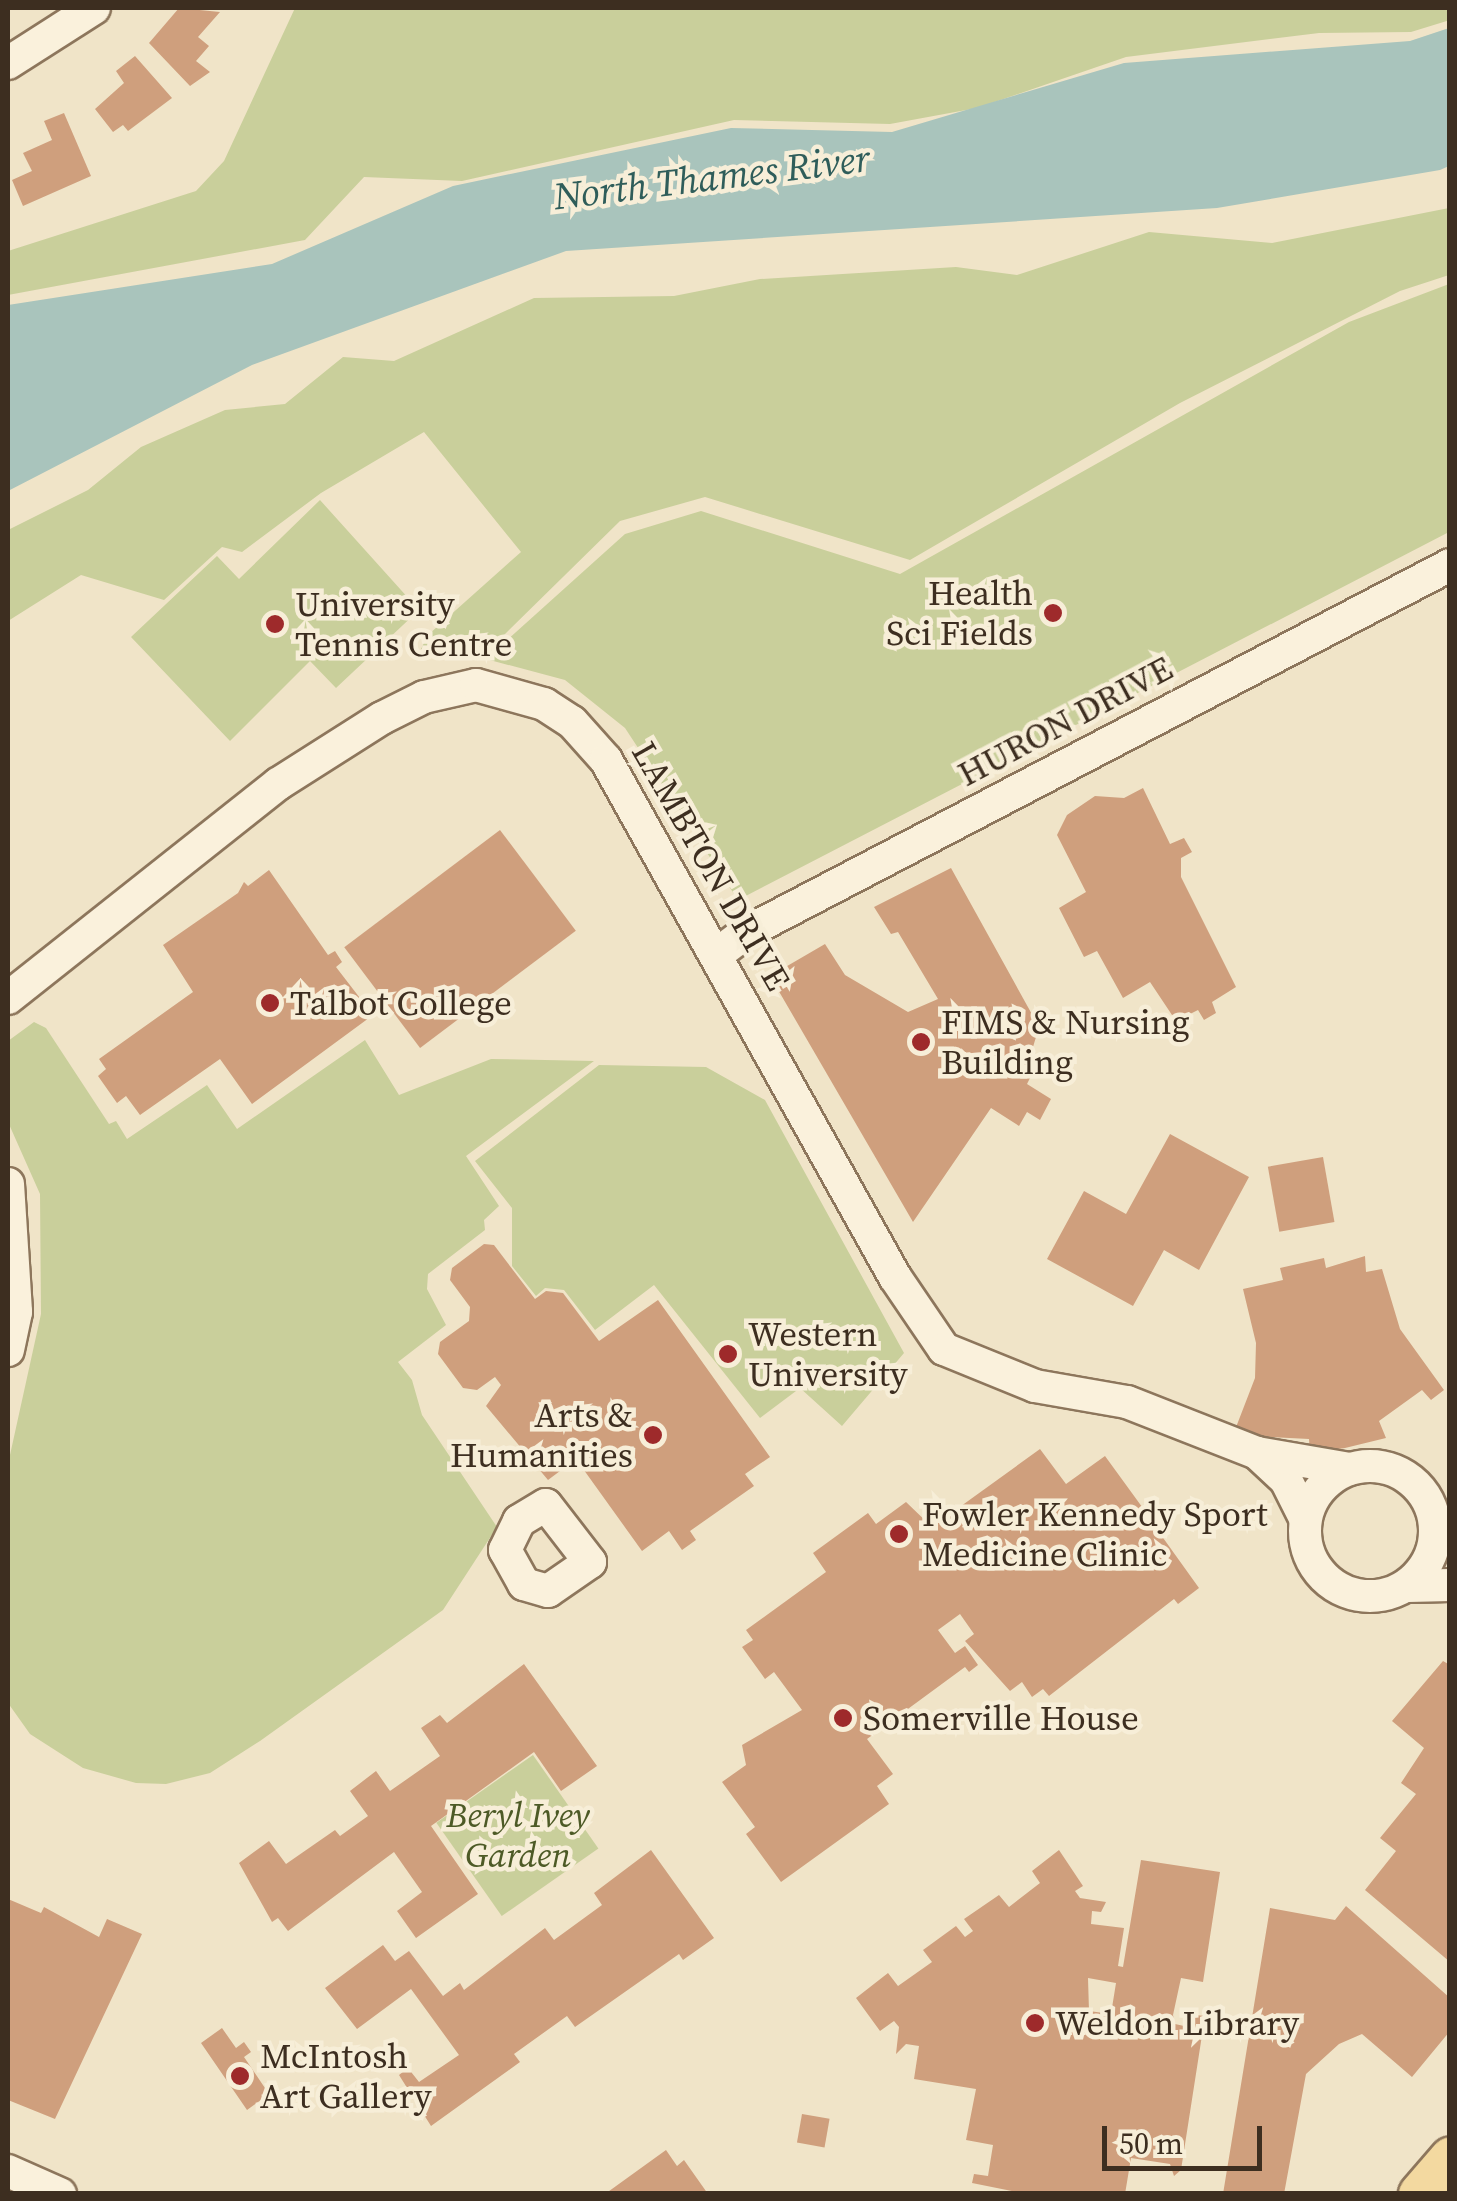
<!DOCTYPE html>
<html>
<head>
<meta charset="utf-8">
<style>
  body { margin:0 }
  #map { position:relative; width:1457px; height:2201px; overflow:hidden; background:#f0e4c8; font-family:"Source Serif 4",serif }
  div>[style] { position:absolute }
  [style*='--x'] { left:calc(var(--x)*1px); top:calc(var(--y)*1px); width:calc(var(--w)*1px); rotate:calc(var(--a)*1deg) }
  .green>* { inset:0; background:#c9cf9b; transform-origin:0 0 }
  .water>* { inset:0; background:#a9c4bc }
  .building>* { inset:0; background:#cf9f7d; transform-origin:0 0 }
  .roads { filter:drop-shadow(2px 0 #8d765c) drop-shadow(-2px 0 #8d765c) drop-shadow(0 2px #8d765c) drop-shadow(0 -2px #8d765c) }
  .minor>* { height:32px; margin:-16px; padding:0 16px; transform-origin:16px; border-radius:16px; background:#faf1dc }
  .minor>.ring { margin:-16px; padding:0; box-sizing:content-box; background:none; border:32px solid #faf1dc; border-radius:50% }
  .major>* { height:40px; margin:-20px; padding:0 20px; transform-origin:20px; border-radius:20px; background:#f3d9a0 }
  .dots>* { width:28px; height:28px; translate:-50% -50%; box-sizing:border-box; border:5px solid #f7eed8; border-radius:50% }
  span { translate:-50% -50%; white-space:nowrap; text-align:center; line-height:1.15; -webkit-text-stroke:9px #f7eed8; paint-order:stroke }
  .poi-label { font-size:35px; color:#3d2e20 }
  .right { translate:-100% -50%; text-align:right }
  .left { translate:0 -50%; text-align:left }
  .street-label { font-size:35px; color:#3d2e20 }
  .park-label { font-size:35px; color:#4d5a26; font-style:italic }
  .water-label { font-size:38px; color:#2f5d5a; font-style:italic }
  .frame { position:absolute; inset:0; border:10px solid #3d2e20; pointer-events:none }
  .scale { position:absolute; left:1102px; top:2126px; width:160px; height:45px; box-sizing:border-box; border:5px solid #3d2e20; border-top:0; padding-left:12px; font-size:30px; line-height:35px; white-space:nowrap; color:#3d2e20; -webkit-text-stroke:8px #f7eed8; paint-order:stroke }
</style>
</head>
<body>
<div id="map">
  <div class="green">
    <i style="clip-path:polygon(295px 8px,1449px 8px,1450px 20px,1411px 32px,1319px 33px,1126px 57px,977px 108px,890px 124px,734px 120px,462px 181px,364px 177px,305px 240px,8px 295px,8px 251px,196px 191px,224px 161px)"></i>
    <i style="clip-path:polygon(1449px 208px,1449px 275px,1400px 291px,1180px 403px,910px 560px,705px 497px,620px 521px,503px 636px,474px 655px,421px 649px,428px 635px,521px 552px,424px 432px,321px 493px,242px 552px,222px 547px,164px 600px,81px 575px,8px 621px,8px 530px,88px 490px,141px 447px,225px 410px,285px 404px,343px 357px,394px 361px,534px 298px,674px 296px,760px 279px,956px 267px,1017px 275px,1149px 232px,1272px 243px)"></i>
    <i style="clip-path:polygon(1449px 284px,1449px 532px,738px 900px,625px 728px,565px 680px,486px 659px,625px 534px,701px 511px,900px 574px,1349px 322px)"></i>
    <i style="clip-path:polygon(320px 500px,419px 610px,336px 688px,310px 661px,230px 741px,131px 637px,217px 556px,239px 579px)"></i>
    <i style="clip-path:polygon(34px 1022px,46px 1028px,109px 1124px,116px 1121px,127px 1139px,207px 1085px,237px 1129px,365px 1040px,399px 1095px,491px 1059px,594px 1061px,466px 1156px,499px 1206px,484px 1220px,485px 1230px,428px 1274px,427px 1289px,446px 1325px,398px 1362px,412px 1380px,422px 1415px,497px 1527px,443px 1610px,260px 1741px,210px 1773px,166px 1784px,136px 1783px,83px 1768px,30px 1734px,8px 1703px,8px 1464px,41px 1314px,40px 1194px,8px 1122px,8px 1041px)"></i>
    <i style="clip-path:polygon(599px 1065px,706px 1067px,765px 1100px,904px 1353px,842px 1426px,800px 1388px,760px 1418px,654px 1285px,595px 1330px,564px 1290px,545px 1288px,536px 1296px,512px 1266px,512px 1208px,475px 1161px)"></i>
    <i style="left:533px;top:1755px;width:114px;height:118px;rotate:55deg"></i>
  </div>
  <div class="water">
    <i style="clip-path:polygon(1449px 28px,1449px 166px,1440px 170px,1217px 208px,566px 251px,252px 365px,8px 491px,8px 305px,272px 264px,453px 186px,731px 128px,892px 132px,1124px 63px,1410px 41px)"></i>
  </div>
  <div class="building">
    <i style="clip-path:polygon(179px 8px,220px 12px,198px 37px,209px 46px,196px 61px,210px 72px,190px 86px,149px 43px)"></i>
    <i style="clip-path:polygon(135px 56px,172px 98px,128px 131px,123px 125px,113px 132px,95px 109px,124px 83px,116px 71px)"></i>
    <i style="clip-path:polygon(64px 113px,91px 176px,23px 206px,12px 180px,32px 171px,23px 153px,52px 140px,44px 121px)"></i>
    <i style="clip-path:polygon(1143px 788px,1170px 844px,1184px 838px,1192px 852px,1181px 858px,1181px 877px,1236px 987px,1212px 1002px,1216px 1013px,1204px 1020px,1198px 1010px,1176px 1021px,1150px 982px,1123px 998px,1097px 951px,1084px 957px,1059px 908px,1086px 892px,1057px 835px,1067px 815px,1095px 796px,1124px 798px)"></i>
    <i style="left:500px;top:830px;width:126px;height:195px;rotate:53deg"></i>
    <i style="clip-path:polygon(951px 868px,1039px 1027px,1030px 1057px,1038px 1062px,1027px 1084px,1051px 1099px,1040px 1120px,1027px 1112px,1019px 1126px,991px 1108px,913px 1222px,770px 976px,825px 944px,845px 975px,908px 1012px,938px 999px,898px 932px,891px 934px,874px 907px)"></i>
    <i style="clip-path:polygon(269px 870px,328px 955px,335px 951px,342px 962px,336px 967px,373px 1015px,252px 1104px,220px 1059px,140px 1115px,126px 1096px,117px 1103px,98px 1076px,106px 1069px,99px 1059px,193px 992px,163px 945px,238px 893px,244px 882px,248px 886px)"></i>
    <i style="clip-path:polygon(1170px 1134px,1249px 1177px,1199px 1270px,1164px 1250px,1133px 1306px,1047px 1259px,1084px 1191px,1126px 1214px)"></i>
    <i style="left:1323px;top:1157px;width:66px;height:56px;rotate:80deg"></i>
    <i style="clip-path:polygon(484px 1244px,494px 1245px,535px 1299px,546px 1291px,563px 1293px,599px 1341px,658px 1300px,770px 1457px,745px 1474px,754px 1486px,690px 1531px,696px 1540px,682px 1550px,669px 1531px,642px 1551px,576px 1459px,548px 1480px,486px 1406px,501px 1385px,495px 1377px,477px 1390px,463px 1388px,438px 1354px,440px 1342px,469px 1321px,470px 1307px,450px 1280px,452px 1268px)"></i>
    <i style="clip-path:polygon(1365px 1256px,1366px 1272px,1382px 1269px,1400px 1329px,1444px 1390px,1431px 1400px,1422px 1390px,1379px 1421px,1386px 1438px,1345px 1448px,1310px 1453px,1309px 1439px,1233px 1435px,1255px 1378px,1256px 1343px,1243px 1289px,1283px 1280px,1280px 1268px,1324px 1258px,1326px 1268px)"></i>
    <i style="clip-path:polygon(1040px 1449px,1066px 1484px,1105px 1456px,1145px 1511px,1154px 1505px,1171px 1528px,1161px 1535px,1199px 1588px,1178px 1604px,1174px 1599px,1049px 1696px,1043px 1689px,1032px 1697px,1022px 1682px,1010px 1691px,965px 1641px,974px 1634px,960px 1614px,938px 1630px,955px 1653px,965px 1646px,978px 1665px,969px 1672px,965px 1667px,867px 1739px,893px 1774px,877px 1786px,889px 1804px,781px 1882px,746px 1834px,755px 1827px,722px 1782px,746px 1765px,742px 1745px,802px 1710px,774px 1672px,765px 1679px,742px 1647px,753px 1640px,746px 1630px,826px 1572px,813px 1553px,868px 1513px,876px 1524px,906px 1502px,932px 1527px)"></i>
    <i style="clip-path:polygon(1443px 1661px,1450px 1665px,1450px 1962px,1365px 1890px,1396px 1851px,1380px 1838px,1416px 1794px,1401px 1783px,1424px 1748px,1392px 1721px)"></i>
    <i style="clip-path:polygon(524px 1664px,597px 1766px,561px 1791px,534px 1752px,431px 1826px,478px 1894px,416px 1938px,397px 1911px,422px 1892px,394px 1852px,288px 1931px,278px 1918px,272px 1922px,239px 1863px,269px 1841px,286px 1864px,335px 1830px,340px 1836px,368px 1816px,350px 1791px,376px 1771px,390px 1791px,440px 1756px,421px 1728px,440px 1715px,447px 1723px)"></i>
    <i style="clip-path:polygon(651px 1850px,714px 1938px,683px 1960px,679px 1954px,575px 2027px,567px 2016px,514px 2054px,520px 2062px,431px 2126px,399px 2075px,408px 2068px,419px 2082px,459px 2055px,411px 1989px,357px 2029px,325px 1988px,383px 1945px,395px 1961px,409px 1951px,443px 1996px,460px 1983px,464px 1990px,545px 1928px,554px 1940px,602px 1905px,594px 1893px)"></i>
    <i style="clip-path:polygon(evenodd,1059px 1850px,1083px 1886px,1075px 1891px,1080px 1898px,1106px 1902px,1101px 1912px,1092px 1911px,1091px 1924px,1124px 1928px,1118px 1966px,1123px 1967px,1141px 1860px,1220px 1872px,1203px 1982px,1181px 1978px,1173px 2015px,1175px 2024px,1193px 2028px,1195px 2015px,1205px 2016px,1181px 2170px,1174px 2176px,1170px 2164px,1131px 2158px,1125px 2194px,1026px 2194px,972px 2183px,974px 2174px,988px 2176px,993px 2145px,966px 2140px,976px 2089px,914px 2079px,919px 2046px,906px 2044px,896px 2054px,899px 2027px,894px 2021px,880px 2031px,856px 1998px,888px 1973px,898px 1986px,932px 1962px,923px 1950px,956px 1926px,965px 1937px,973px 1931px,964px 1919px,999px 1895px,1009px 1907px,1040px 1883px,1032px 1871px,1059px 1850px,1088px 1978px,1116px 1983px,1111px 2014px,1089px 2011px,1088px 1978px)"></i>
    <i style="clip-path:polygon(8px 1899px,41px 1913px,44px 1907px,99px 1937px,107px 1919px,142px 1934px,55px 2119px,8px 2100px)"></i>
    <i style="clip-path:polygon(1346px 1906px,1450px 1998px,1450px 2031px,1412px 2077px,1362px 2034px,1339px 2044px,1306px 2074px,1284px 2194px,1223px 2194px,1270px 1908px,1335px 1920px)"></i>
    <i style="clip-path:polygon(222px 2028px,236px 2048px,244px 2042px,251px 2052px,244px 2057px,269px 2094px,247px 2110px,201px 2043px)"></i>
    <i style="left:802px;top:2114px;width:28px;height:29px;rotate:10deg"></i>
    <i style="clip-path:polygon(666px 2150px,677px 2166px,684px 2160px,708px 2194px,605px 2194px)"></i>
  </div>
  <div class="roads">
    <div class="minor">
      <i style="--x:8;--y:63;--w:102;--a:-32.6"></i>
      <i style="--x:720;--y:952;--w:31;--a:-37"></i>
      <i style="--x:745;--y:933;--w:795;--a:-27.56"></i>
      <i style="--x:8;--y:998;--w:345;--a:-38.4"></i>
      <i style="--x:278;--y:784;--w:123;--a:-32.4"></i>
      <i style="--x:382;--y:718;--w:47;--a:-26.6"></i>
      <i style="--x:424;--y:697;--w:53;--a:-13"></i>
      <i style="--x:476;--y:685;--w:71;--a:15.6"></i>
      <i style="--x:544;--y:704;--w:33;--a:33"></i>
      <i style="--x:572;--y:722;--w:51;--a:48.2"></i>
      <i style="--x:606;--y:760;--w:592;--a:60.8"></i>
      <i style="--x:895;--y:1277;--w:87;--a:55.8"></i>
      <i style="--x:944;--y:1349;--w:98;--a:22.1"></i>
      <i style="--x:1035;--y:1386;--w:93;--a:9.9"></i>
      <i style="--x:1127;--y:1402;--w:140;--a:21.4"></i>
      <i style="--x:1257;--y:1453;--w:40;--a:43"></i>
      <i style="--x:1286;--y:1480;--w:42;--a:63.4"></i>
      <i style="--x:8;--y:1184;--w:128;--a:86.4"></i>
      <i style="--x:16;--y:1312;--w:39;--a:102"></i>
      <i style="--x:1257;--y:1453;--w:94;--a:9.8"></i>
      <i class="ring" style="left:1305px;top:1466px;width:98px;height:98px"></i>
      <i style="--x:546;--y:1505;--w:72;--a:52.3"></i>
      <i style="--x:590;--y:1562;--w:51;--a:145.4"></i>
      <i style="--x:548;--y:1591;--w:25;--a:-164"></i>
      <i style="--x:524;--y:1584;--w:39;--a:-119"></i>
      <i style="--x:505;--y:1550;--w:32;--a:-64"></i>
      <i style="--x:519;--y:1521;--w:31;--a:-31"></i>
      <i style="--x:1408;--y:1586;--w:42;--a:-1.4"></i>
      <i style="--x:8;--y:2171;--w:57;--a:23.9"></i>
    </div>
    <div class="major">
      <i style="--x:1419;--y:2194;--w:48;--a:-49.3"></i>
    </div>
  </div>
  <div class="dots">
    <i style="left:1053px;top:613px;background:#9e2a2b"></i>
    <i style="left:275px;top:624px;background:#9e2a2b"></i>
    <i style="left:270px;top:1003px;background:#9e2a2b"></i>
    <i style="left:921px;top:1042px;background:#9e2a2b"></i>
    <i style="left:728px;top:1354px;background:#9e2a2b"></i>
    <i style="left:653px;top:1435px;background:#9e2a2b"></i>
    <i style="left:899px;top:1534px;background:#9e2a2b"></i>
    <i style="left:843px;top:1718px;background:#9e2a2b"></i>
    <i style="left:1035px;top:2023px;background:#9e2a2b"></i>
    <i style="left:240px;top:2076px;background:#9e2a2b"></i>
  </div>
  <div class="poi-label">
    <span class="right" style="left:1033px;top:613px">Health<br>Sci Fields</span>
    <span class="left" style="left:295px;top:624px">University<br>Tennis Centre</span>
    <span class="left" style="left:290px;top:1003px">Talbot College</span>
    <span class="left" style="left:941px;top:1042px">FIMS &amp; Nursing<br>Building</span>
    <span class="left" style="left:748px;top:1354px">Western<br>University</span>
    <span class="right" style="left:633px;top:1435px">Arts &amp;<br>Humanities</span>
    <span class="left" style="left:922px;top:1534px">Fowler Kennedy Sport<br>Medicine Clinic</span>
    <span class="left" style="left:863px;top:1718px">Somerville House</span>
    <span class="left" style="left:1055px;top:2023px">Weldon Library</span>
    <span class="left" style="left:260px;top:2076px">McIntosh<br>Art Gallery</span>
  </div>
  <div class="street-label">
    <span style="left:1065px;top:721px;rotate:-28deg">HURON DRIVE</span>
    <span style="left:711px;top:866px;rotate:60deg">LAMBTON DRIVE</span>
  </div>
  <div class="park-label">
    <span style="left:518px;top:1835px">Beryl Ivey<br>Garden</span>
  </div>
  <div class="water-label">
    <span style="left:712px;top:178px;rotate:-7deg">North Thames River</span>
  </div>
  <div class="frame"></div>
  <div class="scale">50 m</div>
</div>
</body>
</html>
